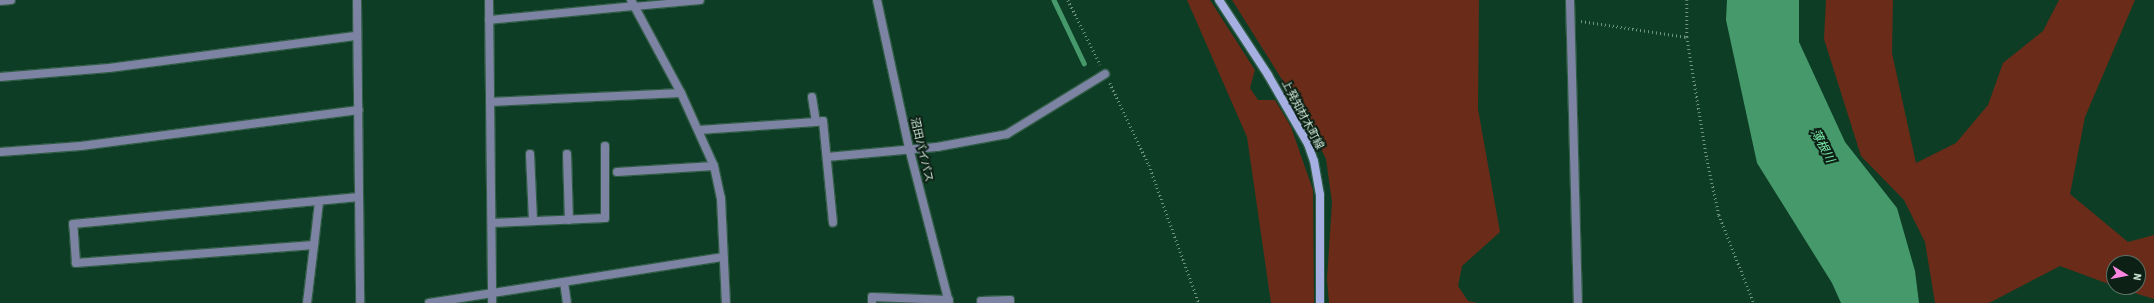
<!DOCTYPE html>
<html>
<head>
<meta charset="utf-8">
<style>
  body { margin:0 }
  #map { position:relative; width:2154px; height:303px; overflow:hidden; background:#0d3e25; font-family:"Source Sans 3","Noto Sans JP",sans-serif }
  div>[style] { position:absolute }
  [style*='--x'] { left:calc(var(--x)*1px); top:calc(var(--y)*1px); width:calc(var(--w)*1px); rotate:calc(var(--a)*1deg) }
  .green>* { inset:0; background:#6a2b19 }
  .water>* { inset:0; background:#46996b }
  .stream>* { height:4.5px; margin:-2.25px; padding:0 2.25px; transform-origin:2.25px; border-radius:2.25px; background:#46996b }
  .path>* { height:2.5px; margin-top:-1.25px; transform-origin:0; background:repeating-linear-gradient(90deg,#6e937e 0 1px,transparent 0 4px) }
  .roads { filter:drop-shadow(1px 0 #305c45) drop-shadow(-1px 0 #305c45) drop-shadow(0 1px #305c45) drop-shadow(0 -1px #305c45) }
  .service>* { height:7px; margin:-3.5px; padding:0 3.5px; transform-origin:3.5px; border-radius:3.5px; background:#7d83a2 }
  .minor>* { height:8px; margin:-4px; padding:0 4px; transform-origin:4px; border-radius:4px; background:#7d83a2 }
  .tertiary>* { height:8px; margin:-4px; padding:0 4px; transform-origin:4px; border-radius:4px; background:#7d83a2 }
  .secondary>* { height:8px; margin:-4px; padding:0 4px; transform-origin:4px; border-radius:4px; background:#a6afe1 }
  span { translate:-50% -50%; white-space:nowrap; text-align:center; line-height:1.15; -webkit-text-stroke:4px #0d2015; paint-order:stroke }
  .street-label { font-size:11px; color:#cfe7d7 }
  .water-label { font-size:12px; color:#78e9a9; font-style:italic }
  .north { position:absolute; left:2106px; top:255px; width:40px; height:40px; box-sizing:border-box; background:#0d2015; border:1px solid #5b7063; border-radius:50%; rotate:100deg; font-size:11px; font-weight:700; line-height:16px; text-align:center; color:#cfe7d7 }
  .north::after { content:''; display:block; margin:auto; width:14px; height:18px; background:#fd86e1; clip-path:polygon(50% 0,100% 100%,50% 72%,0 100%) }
</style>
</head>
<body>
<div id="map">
  <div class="green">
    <i style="clip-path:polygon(1187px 0,1210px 0,1255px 70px,1250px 88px,1258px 100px,1275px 100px,1291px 127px,1313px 190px,1314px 303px,1271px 303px,1247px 137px)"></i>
    <i style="clip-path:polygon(1232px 0,1479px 0,1478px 109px,1500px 232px,1462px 266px,1458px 286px,1468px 301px,1478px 303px,1329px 303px,1327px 279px,1332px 202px,1326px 159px,1305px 116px)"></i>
    <i style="clip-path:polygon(1826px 0,1893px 0,1892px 53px,1916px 163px,1956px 143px,1988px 105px,2003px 63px,2043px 31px,2059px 0,2135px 0,2085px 117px,2070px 194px,2128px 242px,2154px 235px,2154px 299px,2115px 287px,2138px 287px,2138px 263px,2114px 263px,2114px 286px,2060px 266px,1989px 303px,1935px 303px,1925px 242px,1904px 200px,1861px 156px,1824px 39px)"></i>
  </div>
  <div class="water">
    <i style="clip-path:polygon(1727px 0,1799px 0,1799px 42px,1845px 142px,1897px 208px,1915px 271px,1919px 303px,1841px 303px,1832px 283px,1757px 163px,1726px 20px)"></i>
  </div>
  <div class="stream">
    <i style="--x:1054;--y:0;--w:70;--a:64.5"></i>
  </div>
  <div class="path">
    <i style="--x:1068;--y:0;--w:72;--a:63.4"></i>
    <i style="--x:1687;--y:0;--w:37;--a:90"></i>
    <i style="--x:1687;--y:37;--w:124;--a:80.7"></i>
    <i style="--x:1707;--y:159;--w:57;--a:77.9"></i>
    <i style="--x:1719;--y:215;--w:95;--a:68.3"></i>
    <i style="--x:1581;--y:21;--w:107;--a:8.6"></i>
    <i style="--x:1110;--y:83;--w:91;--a:64.6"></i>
    <i style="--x:1149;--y:165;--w:147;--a:70.1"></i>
  </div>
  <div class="roads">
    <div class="service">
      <i style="--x:634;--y:6;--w:66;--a:-5.2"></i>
    </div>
    <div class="minor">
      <i style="--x:489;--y:0;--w:303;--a:89.4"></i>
      <i style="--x:1570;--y:0;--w:303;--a:88.5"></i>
      <i style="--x:0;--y:1;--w:11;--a:-5"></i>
      <i style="--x:489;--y:20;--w:146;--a:-5.5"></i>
      <i style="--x:0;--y:77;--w:109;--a:-4.7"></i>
      <i style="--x:109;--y:68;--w:250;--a:-7.4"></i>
      <i style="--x:812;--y:97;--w:25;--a:81"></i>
      <i style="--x:816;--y:122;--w:7;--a:-8"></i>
      <i style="--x:823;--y:121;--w:102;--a:84.4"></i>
      <i style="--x:490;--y:102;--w:191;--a:-2.7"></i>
      <i style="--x:699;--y:130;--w:117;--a:-3.9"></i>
      <i style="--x:0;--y:152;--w:81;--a:-4.2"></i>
      <i style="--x:81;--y:146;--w:280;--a:-7.4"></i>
      <i style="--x:530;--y:154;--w:67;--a:87.4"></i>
      <i style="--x:567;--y:154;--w:66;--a:88.3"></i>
      <i style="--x:827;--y:157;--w:110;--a:-5.2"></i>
      <i style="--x:937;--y:147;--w:71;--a:-10.5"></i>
      <i style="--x:1007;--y:134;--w:115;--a:-31.5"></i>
      <i style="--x:617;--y:172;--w:97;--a:-3.5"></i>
      <i style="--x:319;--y:202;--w:43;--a:96.6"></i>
      <i style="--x:314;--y:245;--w:239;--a:175.7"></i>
      <i style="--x:76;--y:263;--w:39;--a:-94"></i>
      <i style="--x:73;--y:224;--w:287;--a:-5.4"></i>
      <i style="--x:492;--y:223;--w:113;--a:-2.5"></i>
      <i style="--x:605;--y:218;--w:72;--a:-90"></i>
      <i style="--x:564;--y:282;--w:21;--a:82"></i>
      <i style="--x:981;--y:301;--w:29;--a:-2"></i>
      <i style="--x:1010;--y:300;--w:3;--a:90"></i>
      <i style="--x:307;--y:303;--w:58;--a:-83.1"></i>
      <i style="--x:429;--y:303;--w:298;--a:-8.9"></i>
      <i style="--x:872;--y:303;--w:6;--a:-90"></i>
      <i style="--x:872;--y:297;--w:77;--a:2.2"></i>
    </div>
    <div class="tertiary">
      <i style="--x:357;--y:0;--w:303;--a:89.4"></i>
      <i style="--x:631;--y:0;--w:106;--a:61.7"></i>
      <i style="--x:681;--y:93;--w:80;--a:65.7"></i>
      <i style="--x:714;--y:166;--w:33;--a:78"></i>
      <i style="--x:721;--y:198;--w:105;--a:87.3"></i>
      <i style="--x:877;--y:0;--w:151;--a:77.8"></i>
      <i style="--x:909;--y:148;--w:160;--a:75.5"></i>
    </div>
    <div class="secondary">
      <i style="--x:1219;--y:0;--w:90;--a:56.8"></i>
      <i style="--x:1268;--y:75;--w:80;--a:59.9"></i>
      <i style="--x:1308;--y:144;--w:18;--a:71"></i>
      <i style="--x:1314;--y:161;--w:35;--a:80"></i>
      <i style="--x:1320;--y:195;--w:108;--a:90"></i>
    </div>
  </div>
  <div class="street-label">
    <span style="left:1302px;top:115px;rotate:62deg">上発知材木町線</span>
    <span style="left:921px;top:150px;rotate:77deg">沼田バイパス</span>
  </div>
  <div class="water-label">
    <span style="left:1822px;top:146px;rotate:62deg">薄根川</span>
  </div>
  <div class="north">N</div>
</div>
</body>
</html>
